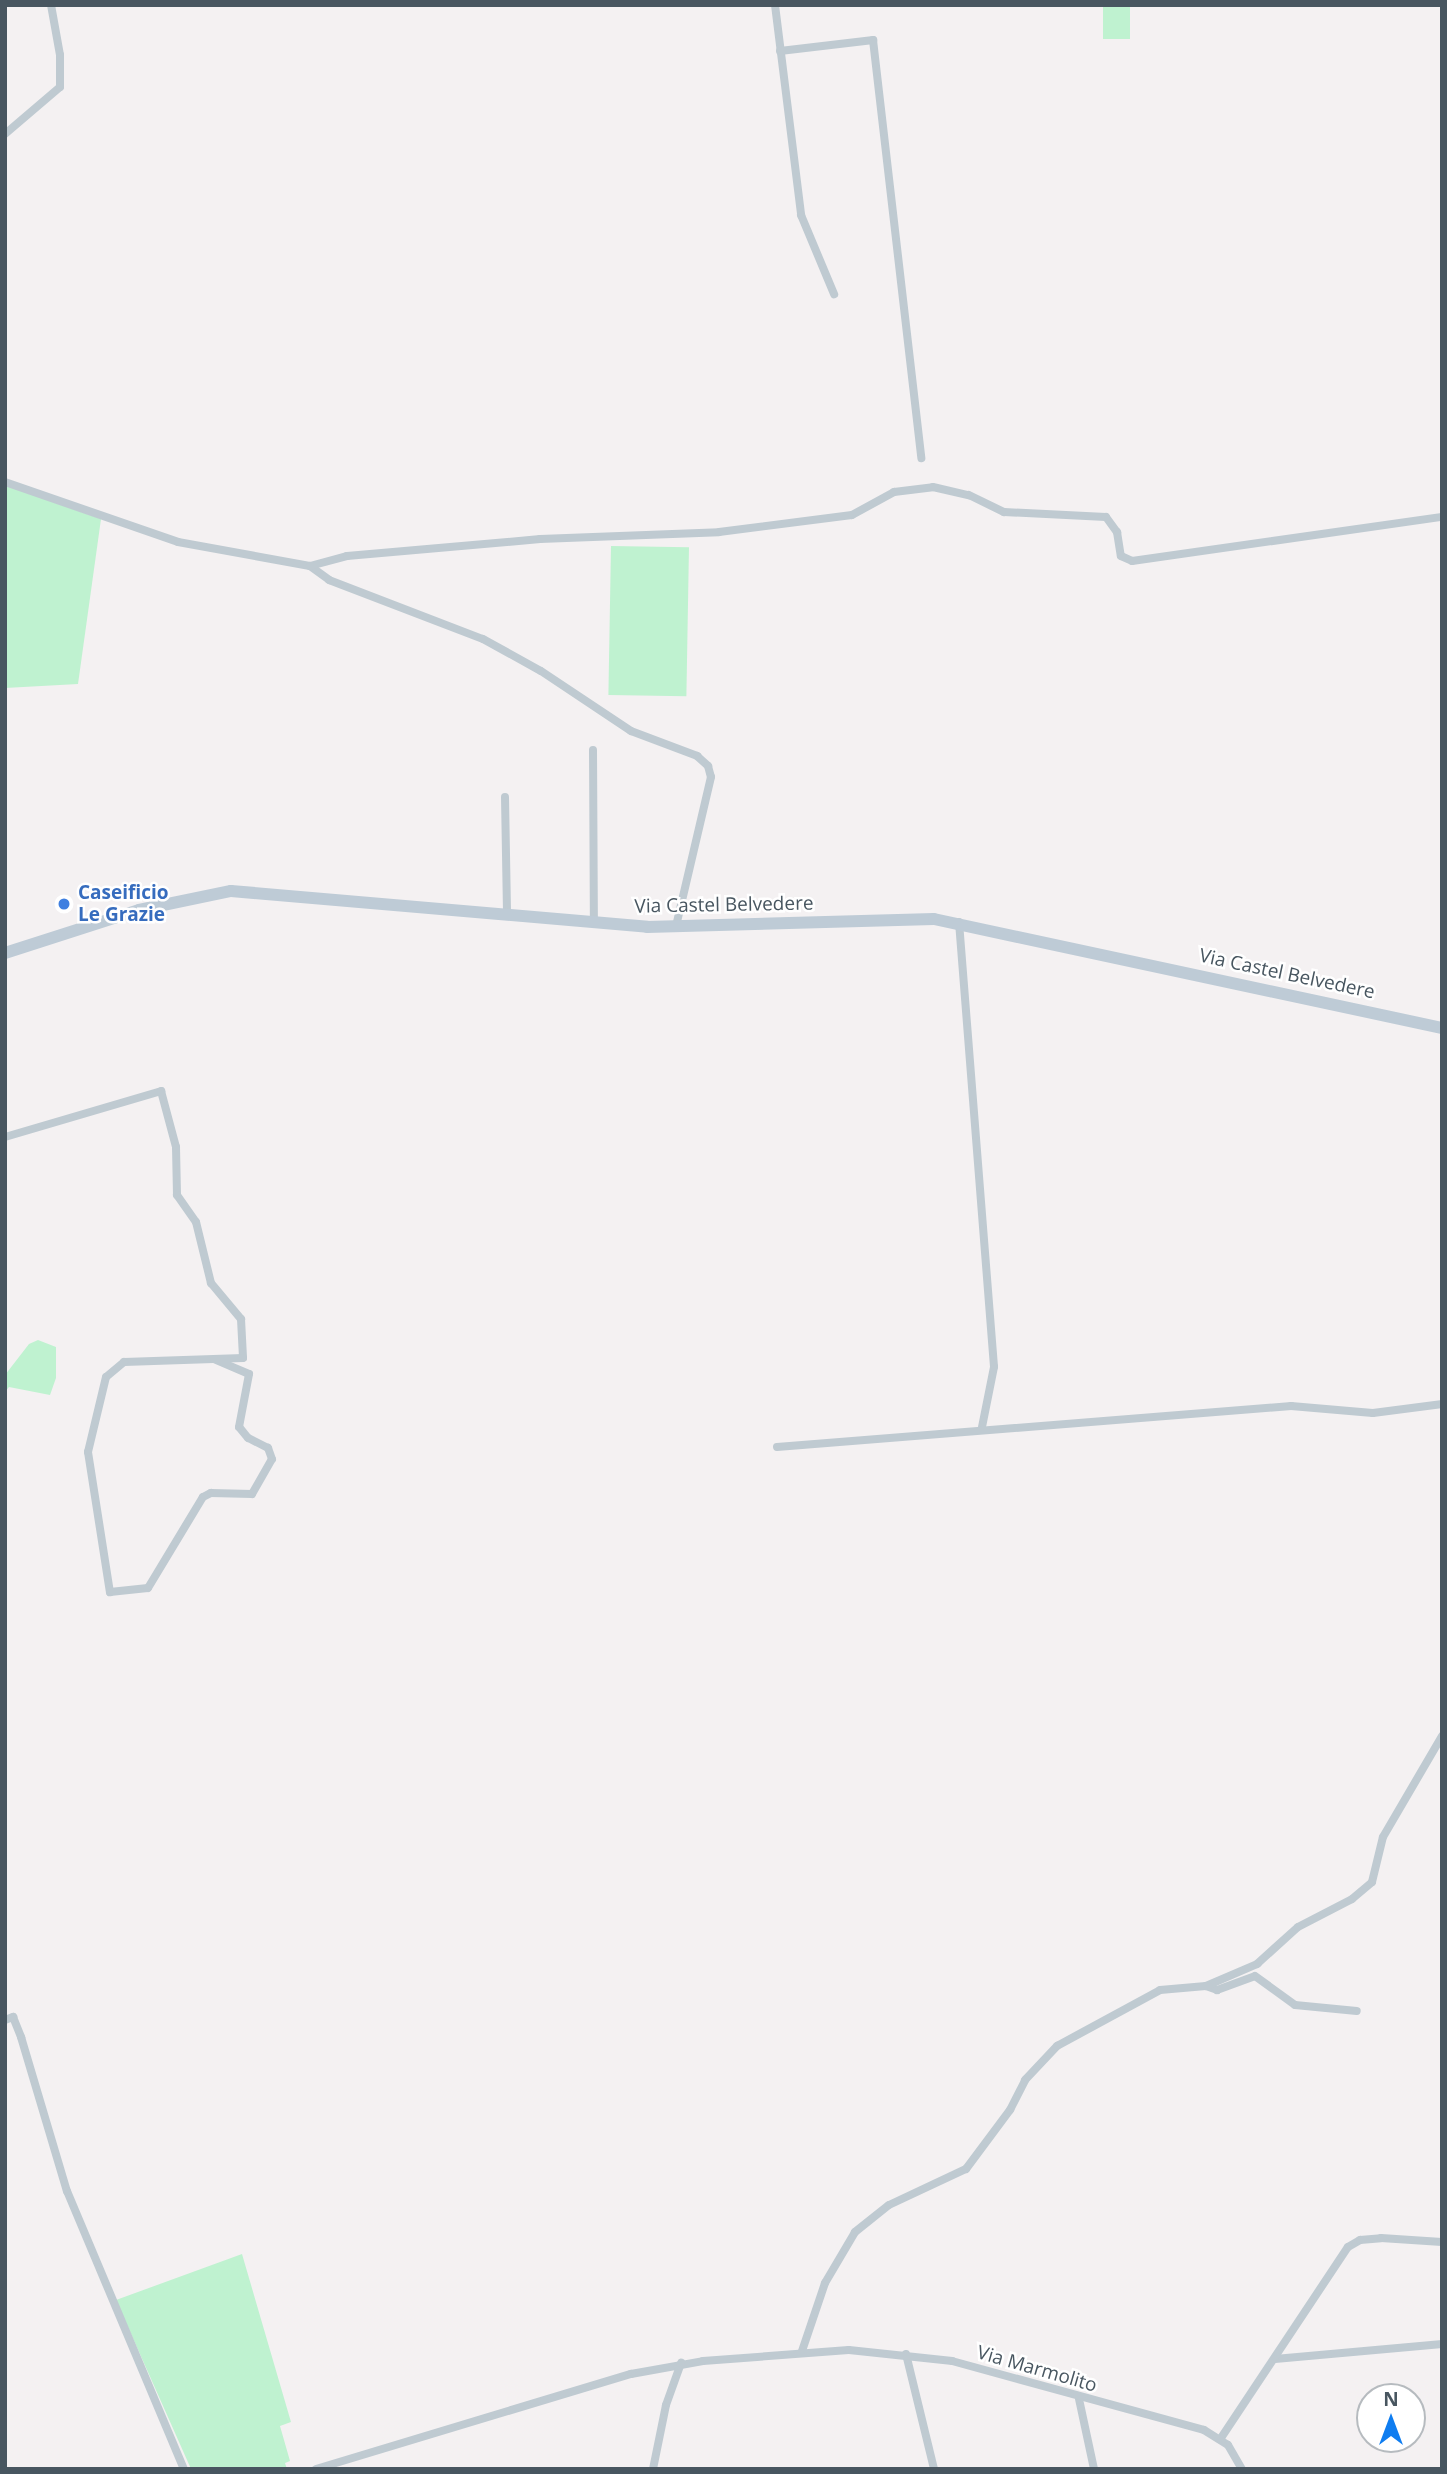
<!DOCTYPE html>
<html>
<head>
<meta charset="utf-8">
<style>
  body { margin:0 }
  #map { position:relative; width:1447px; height:2474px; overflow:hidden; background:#f4f1f2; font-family:"Open Sans",sans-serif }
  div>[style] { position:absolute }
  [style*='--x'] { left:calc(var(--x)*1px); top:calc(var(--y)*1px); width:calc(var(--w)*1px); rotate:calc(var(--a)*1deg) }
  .green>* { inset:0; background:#bff2d0; transform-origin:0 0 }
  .street>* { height:8px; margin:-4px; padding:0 4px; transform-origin:4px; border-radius:4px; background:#bfcad1 }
  .secondary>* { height:12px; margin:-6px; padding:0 6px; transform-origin:6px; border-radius:6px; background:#becbd6 }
  .dots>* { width:19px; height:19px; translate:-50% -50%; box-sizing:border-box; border:4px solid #fff; border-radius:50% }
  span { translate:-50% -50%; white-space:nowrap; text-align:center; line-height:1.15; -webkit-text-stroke:5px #fff; paint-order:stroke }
  .shop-label { font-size:19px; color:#366cbe; font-weight:700 }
  .left { translate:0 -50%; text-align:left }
  .street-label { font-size:19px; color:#485660 }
  .frame { position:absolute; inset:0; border:7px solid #485660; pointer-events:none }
  .north { position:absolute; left:1356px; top:2383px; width:70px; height:70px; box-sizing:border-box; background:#fff; border:2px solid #b6bbbf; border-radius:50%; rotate:0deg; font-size:19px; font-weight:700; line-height:28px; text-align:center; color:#485660 }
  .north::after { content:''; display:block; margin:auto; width:24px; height:32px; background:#0f7df0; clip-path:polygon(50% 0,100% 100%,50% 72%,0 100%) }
</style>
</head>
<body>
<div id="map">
  <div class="green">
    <i style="left:1103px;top:5px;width:27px;height:34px"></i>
    <i style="clip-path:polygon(5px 485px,101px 519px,78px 684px,5px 688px)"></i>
    <i style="left:611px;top:546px;width:78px;height:149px;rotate:1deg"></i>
    <i style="clip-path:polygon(38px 1340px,56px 1347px,56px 1378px,50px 1395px,9px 1387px,5px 1392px,5px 1375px,29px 1344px)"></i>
    <i style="clip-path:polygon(242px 2254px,291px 2422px,280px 2426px,290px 2461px,285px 2463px,287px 2469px,191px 2469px,116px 2300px)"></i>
  </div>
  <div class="street">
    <i style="--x:775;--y:5;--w:212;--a:82.9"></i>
    <i style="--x:801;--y:215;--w:86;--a:67.3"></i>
    <i style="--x:780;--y:51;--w:94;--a:-6.7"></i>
    <i style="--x:873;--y:40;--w:421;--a:83.4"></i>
    <i style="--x:5;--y:134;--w:72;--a:-40.5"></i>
    <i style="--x:60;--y:87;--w:32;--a:-90"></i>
    <i style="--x:60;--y:55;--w:51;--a:-100.2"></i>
    <i style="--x:5;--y:482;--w:183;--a:19.1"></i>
    <i style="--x:178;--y:542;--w:134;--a:10.3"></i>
    <i style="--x:310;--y:566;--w:24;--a:36"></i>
    <i style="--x:329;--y:580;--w:165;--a:21"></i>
    <i style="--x:483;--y:639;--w:66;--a:28.9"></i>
    <i style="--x:541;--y:671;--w:108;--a:33.7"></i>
    <i style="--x:631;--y:731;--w:71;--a:20.7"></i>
    <i style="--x:697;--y:756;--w:15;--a:42"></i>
    <i style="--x:708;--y:766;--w:11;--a:75"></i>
    <i style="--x:711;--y:777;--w:153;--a:103.2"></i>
    <i style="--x:310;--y:566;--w:38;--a:-15"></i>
    <i style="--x:347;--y:556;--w:194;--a:-5"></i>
    <i style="--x:540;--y:539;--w:179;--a:-2.2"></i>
    <i style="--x:719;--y:532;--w:134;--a:-7.3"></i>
    <i style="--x:852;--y:515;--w:48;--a:-28.7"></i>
    <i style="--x:894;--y:492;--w:39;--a:-7"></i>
    <i style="--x:933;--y:487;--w:37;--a:13"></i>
    <i style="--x:969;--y:495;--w:39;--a:26"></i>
    <i style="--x:1004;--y:512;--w:102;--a:2.8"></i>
    <i style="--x:1106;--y:517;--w:19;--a:54"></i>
    <i style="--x:1117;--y:532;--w:24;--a:81"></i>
    <i style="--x:1121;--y:556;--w:12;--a:24"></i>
    <i style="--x:1132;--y:561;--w:313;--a:-8.1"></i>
    <i style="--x:593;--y:750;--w:172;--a:89.7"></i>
    <i style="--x:505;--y:797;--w:118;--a:89"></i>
    <i style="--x:959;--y:922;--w:446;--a:85.5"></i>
    <i style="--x:994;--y:1367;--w:61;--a:101.3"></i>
    <i style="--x:5;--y:1137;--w:163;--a:-16.4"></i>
    <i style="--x:161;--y:1091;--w:58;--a:75"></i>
    <i style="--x:176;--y:1147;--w:48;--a:88.8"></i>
    <i style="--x:177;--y:1195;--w:33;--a:55"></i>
    <i style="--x:196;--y:1222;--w:63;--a:76.2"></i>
    <i style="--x:211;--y:1283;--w:47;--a:50.2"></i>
    <i style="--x:241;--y:1319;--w:39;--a:87"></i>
    <i style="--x:243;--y:1358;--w:119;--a:178.1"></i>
    <i style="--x:124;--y:1362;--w:23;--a:140"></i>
    <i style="--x:106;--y:1377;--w:77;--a:103.5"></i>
    <i style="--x:88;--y:1452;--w:142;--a:81.1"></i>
    <i style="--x:110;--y:1592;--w:38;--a:-6"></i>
    <i style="--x:148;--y:1588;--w:106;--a:-58.9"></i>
    <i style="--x:203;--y:1497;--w:9;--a:-27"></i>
    <i style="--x:211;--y:1493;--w:41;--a:1.4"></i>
    <i style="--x:252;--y:1494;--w:40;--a:-60.3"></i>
    <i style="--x:272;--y:1459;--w:12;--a:-110"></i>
    <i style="--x:268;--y:1448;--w:22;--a:-153"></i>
    <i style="--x:248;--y:1438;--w:14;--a:-129"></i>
    <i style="--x:239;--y:1427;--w:54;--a:-79.3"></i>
    <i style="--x:249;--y:1374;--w:38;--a:-157"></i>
    <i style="--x:777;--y:1447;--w:516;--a:-4.56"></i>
    <i style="--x:1291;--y:1406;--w:82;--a:4.9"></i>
    <i style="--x:1373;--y:1413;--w:70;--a:-7.4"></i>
    <i style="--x:1206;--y:1986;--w:12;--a:20"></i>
    <i style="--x:1217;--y:1990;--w:40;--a:-20.2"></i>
    <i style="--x:1255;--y:1976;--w:49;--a:35.9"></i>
    <i style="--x:1295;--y:2005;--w:62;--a:5.5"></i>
    <i style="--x:5;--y:2020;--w:9;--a:-21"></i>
    <i style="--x:13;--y:2017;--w:22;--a:68"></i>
    <i style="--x:21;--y:2037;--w:161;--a:73.4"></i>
    <i style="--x:67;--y:2191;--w:302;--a:67.2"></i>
    <i style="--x:802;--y:2351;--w:72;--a:-71.3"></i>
    <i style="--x:825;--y:2283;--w:59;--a:-59.5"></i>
    <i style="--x:855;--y:2232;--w:43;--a:-38.5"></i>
    <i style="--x:889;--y:2205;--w:85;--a:-25.1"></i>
    <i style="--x:966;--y:2169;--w:74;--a:-53.3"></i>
    <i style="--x:1010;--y:2110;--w:34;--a:-63"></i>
    <i style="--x:1025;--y:2080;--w:47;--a:-46.7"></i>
    <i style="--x:1057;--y:2046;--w:117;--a:-28.5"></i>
    <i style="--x:1160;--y:1990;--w:46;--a:-5"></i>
    <i style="--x:1206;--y:1986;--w:56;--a:-23.3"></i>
    <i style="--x:1257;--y:1964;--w:55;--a:-42.1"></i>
    <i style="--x:1298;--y:1927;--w:61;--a:-27.4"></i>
    <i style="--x:1352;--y:1899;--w:26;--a:-40"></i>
    <i style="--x:1372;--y:1882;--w:46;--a:-76.3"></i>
    <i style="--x:1383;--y:1837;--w:117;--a:-59.7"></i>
    <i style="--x:906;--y:2354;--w:118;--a:76.3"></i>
    <i style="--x:1275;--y:2359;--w:168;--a:-5.1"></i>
    <i style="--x:1079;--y:2399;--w:72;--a:77.9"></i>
    <i style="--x:1221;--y:2438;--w:229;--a:-56.4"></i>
    <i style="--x:1348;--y:2247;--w:14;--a:-30"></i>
    <i style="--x:1360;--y:2240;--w:21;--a:-5"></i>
    <i style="--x:1381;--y:2238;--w:61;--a:3.8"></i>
    <i style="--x:316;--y:2469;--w:329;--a:-16.8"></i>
    <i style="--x:631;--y:2374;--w:73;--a:-10.2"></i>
    <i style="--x:703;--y:2361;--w:146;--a:-4.3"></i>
    <i style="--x:849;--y:2350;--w:104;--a:6.1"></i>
    <i style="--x:952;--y:2361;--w:261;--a:15.3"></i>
    <i style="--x:1204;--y:2430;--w:28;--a:32"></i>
    <i style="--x:1228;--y:2445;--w:28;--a:60"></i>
    <i style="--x:653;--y:2469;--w:65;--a:-78.5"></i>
    <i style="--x:666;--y:2405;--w:45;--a:-70.3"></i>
  </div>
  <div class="secondary">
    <i style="--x:5;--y:953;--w:141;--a:-17.8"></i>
    <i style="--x:139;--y:910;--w:94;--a:-11.7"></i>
    <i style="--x:231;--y:891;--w:418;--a:4.9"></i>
    <i style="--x:647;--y:927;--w:287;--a:-1.6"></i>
    <i style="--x:934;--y:919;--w:520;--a:12.11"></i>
  </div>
  <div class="dots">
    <i style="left:64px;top:904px;background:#3f7fe0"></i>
  </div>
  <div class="shop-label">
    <span class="left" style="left:78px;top:904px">Caseificio<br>Le Grazie</span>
  </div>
  <div class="street-label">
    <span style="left:724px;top:905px;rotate:-1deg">Via Castel Belvedere</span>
    <span style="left:1287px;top:974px;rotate:12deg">Via Castel Belvedere</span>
    <span style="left:1037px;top:2369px;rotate:16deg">Via Marmolito</span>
  </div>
  <div class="frame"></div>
  <div class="north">N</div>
</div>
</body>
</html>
